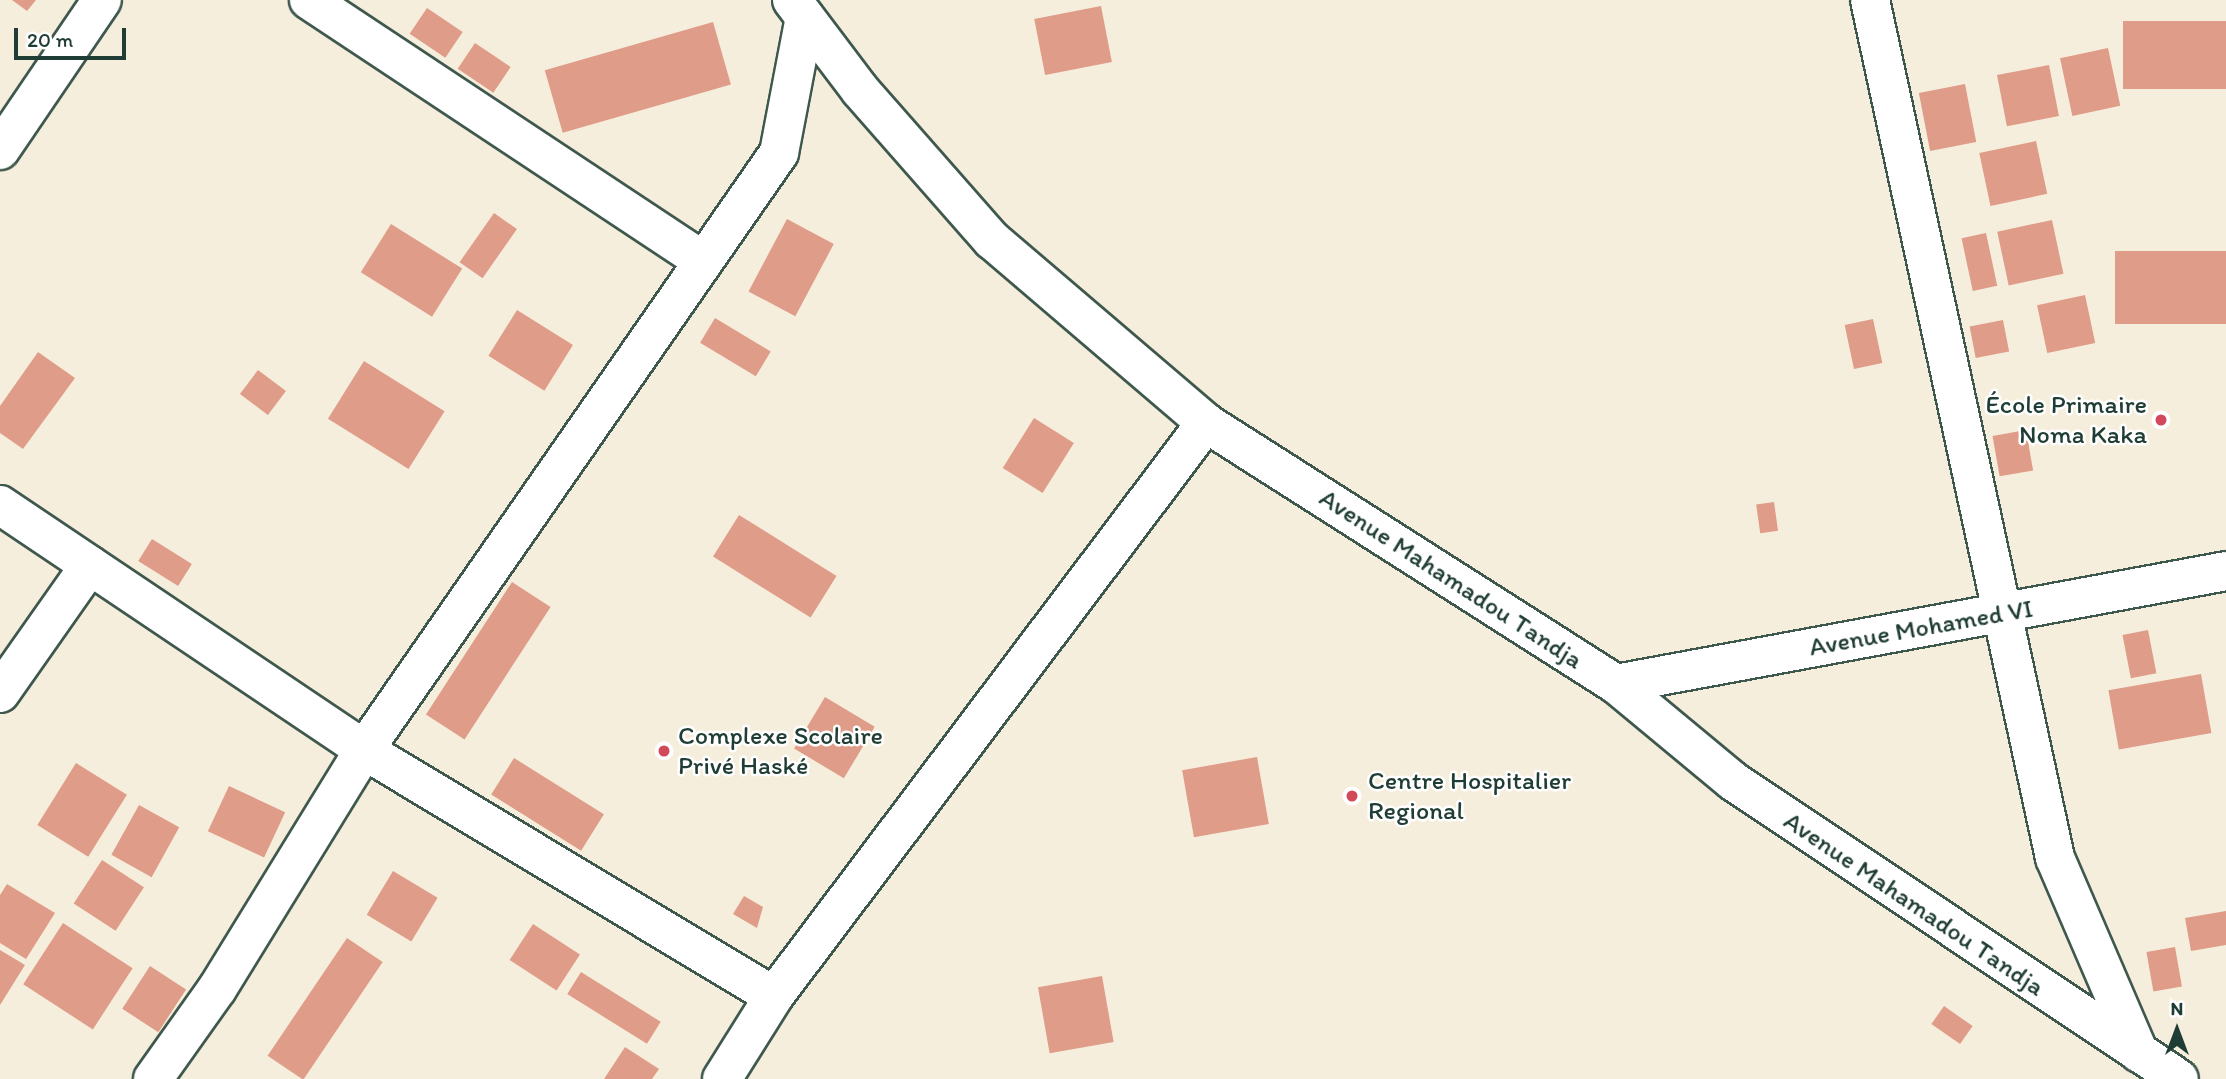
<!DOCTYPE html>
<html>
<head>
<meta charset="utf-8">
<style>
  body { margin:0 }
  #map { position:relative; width:2226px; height:1079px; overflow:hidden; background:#f6eedc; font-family:Itim,sans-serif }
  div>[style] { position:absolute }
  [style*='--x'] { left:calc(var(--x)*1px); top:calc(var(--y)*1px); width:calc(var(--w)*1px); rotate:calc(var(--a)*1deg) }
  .building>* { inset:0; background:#df9c88; transform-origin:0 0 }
  .roads { filter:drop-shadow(2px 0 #3f584d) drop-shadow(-2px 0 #3f584d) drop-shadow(0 2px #3f584d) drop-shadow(0 -2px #3f584d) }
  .minor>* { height:38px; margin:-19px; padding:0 19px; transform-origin:19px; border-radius:19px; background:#fff }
  .tertiary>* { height:38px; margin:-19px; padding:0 19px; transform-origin:19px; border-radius:19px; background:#fff }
  .secondary>* { height:38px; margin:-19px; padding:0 19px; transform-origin:19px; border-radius:19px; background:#fff }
  .dots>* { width:19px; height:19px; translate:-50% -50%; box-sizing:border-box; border:4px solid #fff; border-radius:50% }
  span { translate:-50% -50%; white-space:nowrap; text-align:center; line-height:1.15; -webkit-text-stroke:5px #fff; paint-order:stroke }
  .poi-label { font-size:26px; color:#1f3d34 }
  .right { translate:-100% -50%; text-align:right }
  .left { translate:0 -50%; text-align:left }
  .street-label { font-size:26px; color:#1f3d34 }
  .north { position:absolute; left:2142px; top:995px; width:70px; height:70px; -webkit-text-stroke:5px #fff; paint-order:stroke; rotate:0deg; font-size:19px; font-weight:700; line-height:28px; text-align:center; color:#1f3d34 }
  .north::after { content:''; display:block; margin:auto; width:24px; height:32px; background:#1f3d34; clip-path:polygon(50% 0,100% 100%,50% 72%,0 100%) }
  .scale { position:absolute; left:14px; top:28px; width:112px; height:32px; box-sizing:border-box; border:4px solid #1f3d34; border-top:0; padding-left:9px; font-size:21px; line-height:24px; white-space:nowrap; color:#1f3d34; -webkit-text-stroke:5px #fff; paint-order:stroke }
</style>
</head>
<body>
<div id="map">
  <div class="building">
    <i style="clip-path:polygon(12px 0,36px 0,27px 11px)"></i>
    <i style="left:1101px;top:6px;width:57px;height:68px;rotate:79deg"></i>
    <i style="left:427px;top:8px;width:43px;height:31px;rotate:34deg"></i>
    <i style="left:2226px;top:21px;width:68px;height:103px;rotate:90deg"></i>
    <i style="left:713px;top:22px;width:65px;height:175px;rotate:74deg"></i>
    <i style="left:475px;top:43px;width:43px;height:31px;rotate:34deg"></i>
    <i style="left:2108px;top:48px;width:59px;height:49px;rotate:78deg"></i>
    <i style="left:2049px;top:65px;width:52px;height:53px;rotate:79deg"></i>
    <i style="left:1965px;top:84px;width:59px;height:47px;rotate:79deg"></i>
    <i style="left:2036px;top:141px;width:54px;height:58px;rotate:78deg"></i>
    <i style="left:494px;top:213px;width:28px;height:60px;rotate:35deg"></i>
    <i style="left:787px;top:219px;width:53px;height:82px;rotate:28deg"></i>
    <i style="left:2052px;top:220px;width:55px;height:56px;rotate:78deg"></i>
    <i style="left:391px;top:224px;width:84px;height:57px;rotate:32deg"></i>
    <i style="left:1986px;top:233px;width:54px;height:25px;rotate:78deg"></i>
    <i style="left:2226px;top:251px;width:73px;height:111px;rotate:90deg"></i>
    <i style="left:2085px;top:295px;width:49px;height:49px;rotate:78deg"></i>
    <i style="left:517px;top:310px;width:66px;height:54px;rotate:32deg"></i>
    <i style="left:715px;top:318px;width:65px;height:29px;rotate:31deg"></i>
    <i style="left:1873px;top:319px;width:45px;height:29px;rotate:78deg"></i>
    <i style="left:2003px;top:320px;width:32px;height:34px;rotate:79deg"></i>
    <i style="clip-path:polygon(38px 352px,75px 378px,23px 449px,0 433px,0 406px)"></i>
    <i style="left:364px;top:361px;width:95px;height:68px;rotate:32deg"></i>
    <i style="left:258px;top:370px;width:35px;height:30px;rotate:37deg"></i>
    <i style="left:1034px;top:418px;width:47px;height:59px;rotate:32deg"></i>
    <i style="left:2026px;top:430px;width:41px;height:34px;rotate:80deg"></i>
    <i style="left:1774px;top:502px;width:29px;height:18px;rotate:82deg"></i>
    <i style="left:739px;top:515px;width:115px;height:49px;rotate:32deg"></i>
    <i style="left:152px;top:539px;width:47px;height:26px;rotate:32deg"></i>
    <i style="left:512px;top:582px;width:46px;height:158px;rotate:33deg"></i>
    <i style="left:2148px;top:630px;width:44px;height:26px;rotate:79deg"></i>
    <i style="left:2201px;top:674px;width:60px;height:94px;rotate:80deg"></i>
    <i style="left:825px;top:697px;width:58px;height:60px;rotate:31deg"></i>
    <i style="left:1257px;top:757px;width:68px;height:76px;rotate:80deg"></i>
    <i style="left:514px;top:758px;width:106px;height:43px;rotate:32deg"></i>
    <i style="left:76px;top:763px;width:60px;height:73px;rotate:32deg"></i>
    <i style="left:229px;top:786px;width:62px;height:50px;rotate:25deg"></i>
    <i style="left:139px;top:805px;width:46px;height:57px;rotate:29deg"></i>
    <i style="left:102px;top:860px;width:50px;height:52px;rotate:33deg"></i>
    <i style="left:393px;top:871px;width:52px;height:51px;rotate:31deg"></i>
    <i style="clip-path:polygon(7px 884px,55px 913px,26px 959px,0 943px,0 895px)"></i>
    <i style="clip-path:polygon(744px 896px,763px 907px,757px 928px,733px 914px)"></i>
    <i style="clip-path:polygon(2226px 911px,2226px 945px,2191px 951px,2185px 918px)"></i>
    <i style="left:63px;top:923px;width:83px;height:73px;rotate:33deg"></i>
    <i style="left:533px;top:924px;width:56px;height:43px;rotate:33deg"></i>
    <i style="left:347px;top:938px;width:43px;height:142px;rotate:34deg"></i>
    <i style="left:2175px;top:947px;width:40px;height:29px;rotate:80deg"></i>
    <i style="clip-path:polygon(0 950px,25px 965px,0 1005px)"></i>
    <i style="left:150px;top:966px;width:43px;height:51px;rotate:33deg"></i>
    <i style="left:581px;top:972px;width:94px;height:26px;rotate:32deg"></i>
    <i style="left:1102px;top:976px;width:67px;height:65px;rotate:80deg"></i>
    <i style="left:1944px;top:1006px;width:35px;height:22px;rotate:35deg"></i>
    <i style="clip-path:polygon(625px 1047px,659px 1069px,652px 1079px,604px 1079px)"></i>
  </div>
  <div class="roads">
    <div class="minor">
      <i style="--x:309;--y:0;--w:473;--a:33.5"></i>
      <i style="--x:1870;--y:0;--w:878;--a:77.83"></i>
      <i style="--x:2055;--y:858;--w:212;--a:66.7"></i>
      <i style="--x:0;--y:505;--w:439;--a:33.9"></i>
      <i style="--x:364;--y:750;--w:478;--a:31"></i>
      <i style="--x:0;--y:693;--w:156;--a:-54.9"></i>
      <i style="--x:153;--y:1079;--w:110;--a:-54.6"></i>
      <i style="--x:217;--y:989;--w:281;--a:-58.4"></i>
      <i style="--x:364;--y:750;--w:727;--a:-55.2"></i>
      <i style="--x:779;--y:153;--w:138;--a:-79.2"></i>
    </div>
    <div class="tertiary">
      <i style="--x:0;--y:150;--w:181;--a:-55.8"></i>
      <i style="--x:1616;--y:684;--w:620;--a:-10.49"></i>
      <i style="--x:722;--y:1079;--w:98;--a:-57.9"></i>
      <i style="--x:774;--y:996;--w:718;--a:-52.99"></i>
    </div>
    <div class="secondary">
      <i style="--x:792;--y:0;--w:113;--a:52.9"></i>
      <i style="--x:860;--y:90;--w:200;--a:48.7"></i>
      <i style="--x:992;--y:240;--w:282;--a:40.5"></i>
      <i style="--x:1206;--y:423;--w:486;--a:32.5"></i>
      <i style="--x:1616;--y:684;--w:152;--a:39.7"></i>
      <i style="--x:1733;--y:781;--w:536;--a:33.75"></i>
    </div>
  </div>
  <div class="dots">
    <i style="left:2161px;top:420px;background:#d1495b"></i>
    <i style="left:664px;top:751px;background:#d1495b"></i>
    <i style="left:1352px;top:796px;background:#d1495b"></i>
  </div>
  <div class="poi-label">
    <span class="right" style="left:2147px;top:420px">École Primaire<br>Noma Kaka</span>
    <span class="left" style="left:678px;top:751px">Complexe Scolaire<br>Privé Haské</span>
    <span class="left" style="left:1368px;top:796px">Centre Hospitalier<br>Regional</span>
  </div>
  <div class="street-label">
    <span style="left:1451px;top:579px;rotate:33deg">Avenue Mahamadou Tandja</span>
    <span style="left:1921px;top:628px;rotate:-10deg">Avenue Mohamed VI</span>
    <span style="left:1914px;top:904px;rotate:34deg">Avenue Mahamadou Tandja</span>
  </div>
  <div class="north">N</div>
  <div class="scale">20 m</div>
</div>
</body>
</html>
